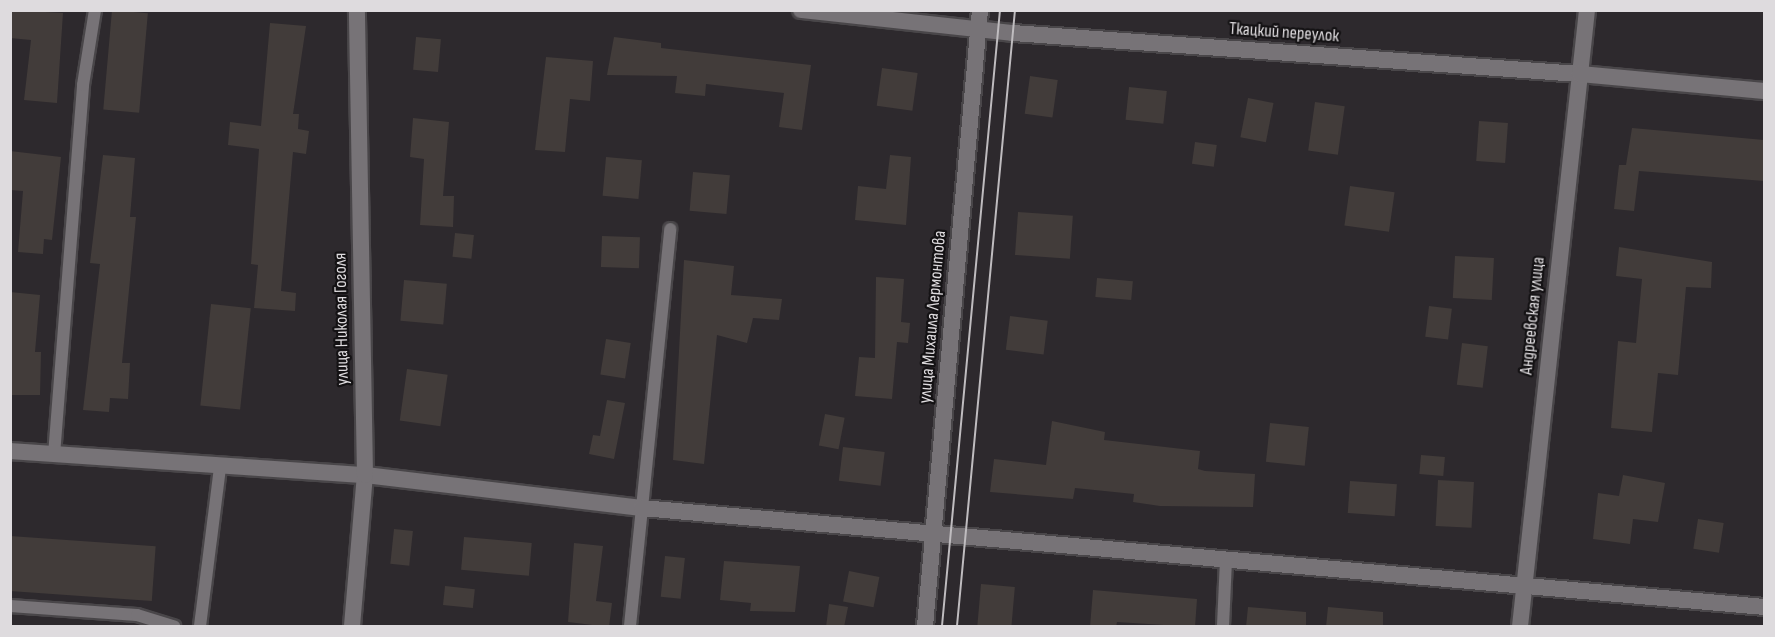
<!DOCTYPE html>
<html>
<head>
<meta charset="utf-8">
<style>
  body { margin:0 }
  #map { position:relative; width:1775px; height:637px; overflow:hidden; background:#2d292d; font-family:"Sofia Sans Condensed",sans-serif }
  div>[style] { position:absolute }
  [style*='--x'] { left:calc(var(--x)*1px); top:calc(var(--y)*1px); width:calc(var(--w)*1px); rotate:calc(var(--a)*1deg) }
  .building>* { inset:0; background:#423c3a; transform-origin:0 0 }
  .roads { filter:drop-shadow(2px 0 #494649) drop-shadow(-2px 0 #494649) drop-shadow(0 2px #494649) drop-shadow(0 -2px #494649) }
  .service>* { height:12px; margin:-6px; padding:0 6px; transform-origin:6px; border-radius:6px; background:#777377 }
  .minor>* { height:16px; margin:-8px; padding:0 8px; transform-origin:8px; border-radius:8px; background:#777377 }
  .tertiary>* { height:16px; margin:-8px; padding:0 8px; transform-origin:8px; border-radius:8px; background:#777377 }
  .tram>* { height:1.5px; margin:-0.75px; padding:0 0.75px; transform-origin:0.75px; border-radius:0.75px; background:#bfbcbf }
  span { translate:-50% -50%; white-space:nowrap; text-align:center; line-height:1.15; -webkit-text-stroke:4.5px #141214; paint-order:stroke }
  .street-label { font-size:18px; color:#dedbde }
  .frame { position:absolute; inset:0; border:12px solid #dedbde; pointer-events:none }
</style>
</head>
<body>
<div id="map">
  <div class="building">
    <i style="clip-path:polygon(10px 10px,63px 13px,57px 103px,24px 100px,31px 40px,10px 38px)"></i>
    <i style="left:112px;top:10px;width:36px;height:100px;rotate:5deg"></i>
    <i style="clip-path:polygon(270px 23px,306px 26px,293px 114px,299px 114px,298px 129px,309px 131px,306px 154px,293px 152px,281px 291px,296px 293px,295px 311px,254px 308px,258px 265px,251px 264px,259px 149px,228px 145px,230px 122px,261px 126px)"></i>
    <i style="left:416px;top:37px;width:25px;height:33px;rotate:5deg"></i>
    <i style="clip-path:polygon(614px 37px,661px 43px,661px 48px,811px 65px,802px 130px,779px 127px,784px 93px,706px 84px,705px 96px,675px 93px,677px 76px,607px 75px)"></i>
    <i style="clip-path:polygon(546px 57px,593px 61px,590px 101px,570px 99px,565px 152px,535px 150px)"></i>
    <i style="left:882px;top:68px;width:36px;height:38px;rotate:8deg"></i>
    <i style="left:1030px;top:76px;width:28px;height:38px;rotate:8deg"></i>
    <i style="left:1129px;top:87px;width:38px;height:33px;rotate:6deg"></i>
    <i style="left:1248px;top:98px;width:26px;height:40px;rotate:11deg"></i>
    <i style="left:1315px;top:102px;width:30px;height:49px;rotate:8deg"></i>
    <i style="clip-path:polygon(413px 118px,449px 122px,443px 196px,454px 196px,453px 227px,420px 225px,424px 159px,410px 157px)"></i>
    <i style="left:1479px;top:121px;width:29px;height:40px;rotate:4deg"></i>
    <i style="clip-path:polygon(1632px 128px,1764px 140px,1764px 181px,1639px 171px,1634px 211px,1614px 209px,1619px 165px,1626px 165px)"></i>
    <i style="left:1195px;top:142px;width:22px;height:22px;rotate:8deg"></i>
    <i style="clip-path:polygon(10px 151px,61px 157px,52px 240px,44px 239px,43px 254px,18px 252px,23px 191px,10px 190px)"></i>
    <i style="clip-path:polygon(103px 155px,135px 158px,130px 217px,136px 217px,122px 363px,130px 363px,128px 399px,110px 398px,109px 412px,83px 410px,100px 264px,90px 263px)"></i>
    <i style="clip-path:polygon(890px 155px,911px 157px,906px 225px,855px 220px,858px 186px,886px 189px)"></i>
    <i style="left:606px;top:157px;width:36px;height:39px;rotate:5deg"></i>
    <i style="left:693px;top:172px;width:37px;height:39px;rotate:5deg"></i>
    <i style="left:1350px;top:186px;width:45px;height:40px;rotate:8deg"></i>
    <i style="left:1018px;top:212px;width:55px;height:43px;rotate:4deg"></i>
    <i style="left:455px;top:233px;width:19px;height:24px;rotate:6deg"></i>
    <i style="left:602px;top:236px;width:38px;height:31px;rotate:2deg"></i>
    <i style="clip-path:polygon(1619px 247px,1712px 262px,1711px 288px,1686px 287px,1678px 375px,1658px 373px,1652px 432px,1611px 428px,1618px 341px,1636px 343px,1642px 279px,1616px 276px)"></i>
    <i style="left:1455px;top:256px;width:39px;height:42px;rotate:3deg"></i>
    <i style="clip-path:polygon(684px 260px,734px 266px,731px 295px,782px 299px,779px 320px,753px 318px,747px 343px,717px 335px,704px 464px,673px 460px)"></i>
    <i style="clip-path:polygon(876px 277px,904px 279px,901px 322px,910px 323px,908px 343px,897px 342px,892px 399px,855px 396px,859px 357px,875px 358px)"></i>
    <i style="left:1097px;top:278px;width:36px;height:19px;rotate:5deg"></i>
    <i style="left:404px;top:280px;width:43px;height:41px;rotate:5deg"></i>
    <i style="clip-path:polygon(10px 292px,40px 295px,35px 352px,41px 352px,40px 395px,10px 395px)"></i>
    <i style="left:211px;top:304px;width:40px;height:102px;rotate:6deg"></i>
    <i style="left:1429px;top:306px;width:23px;height:31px;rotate:7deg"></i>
    <i style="left:1010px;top:316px;width:38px;height:34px;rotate:7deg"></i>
    <i style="left:606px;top:339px;width:25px;height:36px;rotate:9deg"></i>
    <i style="left:1462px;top:343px;width:26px;height:42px;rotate:7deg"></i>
    <i style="left:407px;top:369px;width:41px;height:52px;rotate:8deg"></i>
    <i style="clip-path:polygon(607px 400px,625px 403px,614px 459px,589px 454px,593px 435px,600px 436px)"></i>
    <i style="left:825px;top:414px;width:20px;height:32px;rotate:11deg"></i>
    <i style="clip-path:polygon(1052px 421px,1105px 432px,1104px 440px,1200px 451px,1198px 469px,1205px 471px,1255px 474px,1253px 507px,1160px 506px,1133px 502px,1134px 494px,1075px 488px,1073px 499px,990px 492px,994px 459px,1046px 465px)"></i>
    <i style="left:1270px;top:423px;width:39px;height:39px;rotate:6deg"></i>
    <i style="left:843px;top:447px;width:42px;height:34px;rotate:7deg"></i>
    <i style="left:1421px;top:455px;width:24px;height:19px;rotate:5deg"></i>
    <i style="clip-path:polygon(1623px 475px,1665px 483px,1658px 522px,1633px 519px,1630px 544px,1593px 539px,1598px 493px,1619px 496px)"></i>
    <i style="left:1438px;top:480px;width:36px;height:46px;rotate:3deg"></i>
    <i style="left:1350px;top:481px;width:47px;height:32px;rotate:4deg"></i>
    <i style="left:1698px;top:519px;width:26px;height:30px;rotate:9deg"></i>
    <i style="left:394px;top:529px;width:19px;height:35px;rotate:6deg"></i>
    <i style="left:10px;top:536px;width:146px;height:55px;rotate:4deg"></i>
    <i style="left:464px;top:537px;width:68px;height:33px;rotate:5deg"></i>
    <i style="clip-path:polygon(574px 543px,603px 546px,596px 601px,612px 603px,609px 627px,568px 622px)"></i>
    <i style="left:665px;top:556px;width:20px;height:41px;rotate:6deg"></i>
    <i style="clip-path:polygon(724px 561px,800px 566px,795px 612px,750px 611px,751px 603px,720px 600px)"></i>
    <i style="left:849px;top:571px;width:31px;height:31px;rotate:11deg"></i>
    <i style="left:981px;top:584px;width:34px;height:43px;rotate:5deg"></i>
    <i style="left:445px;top:586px;width:30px;height:19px;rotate:6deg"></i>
    <i style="clip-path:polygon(1093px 590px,1197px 599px,1195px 627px,1117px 622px,1116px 627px,1090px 627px)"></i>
    <i style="clip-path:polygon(829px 604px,848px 607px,844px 627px,826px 627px)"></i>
    <i style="clip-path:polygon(1248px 607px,1306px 612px,1306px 627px,1246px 627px)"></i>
    <i style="clip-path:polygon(1328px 607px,1383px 612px,1383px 627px,1326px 627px)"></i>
  </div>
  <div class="roads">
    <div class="service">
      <i style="--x:54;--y:455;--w:371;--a:-85.5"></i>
      <i style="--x:83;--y:85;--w:76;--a:-80.9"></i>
      <i style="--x:10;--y:606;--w:127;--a:4.1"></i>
      <i style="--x:137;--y:615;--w:39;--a:17"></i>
      <i style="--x:200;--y:626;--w:160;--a:-82.8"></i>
      <i style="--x:630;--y:626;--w:399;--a:-84.2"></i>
      <i style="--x:1223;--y:626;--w:65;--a:-87.4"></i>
    </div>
    <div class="minor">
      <i style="--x:801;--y:10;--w:213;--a:6.2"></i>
      <i style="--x:1013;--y:33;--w:568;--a:4.14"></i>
      <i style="--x:1580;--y:74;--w:555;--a:96.2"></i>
      <i style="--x:10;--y:451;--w:356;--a:3.9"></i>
      <i style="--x:365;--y:475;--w:279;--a:6.8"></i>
      <i style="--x:642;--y:508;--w:1126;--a:5.04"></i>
      <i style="--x:352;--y:626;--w:152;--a:-85.1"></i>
      <i style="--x:365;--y:475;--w:465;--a:-91"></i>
      <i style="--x:925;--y:626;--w:618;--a:-84.9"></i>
    </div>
    <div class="tertiary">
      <i style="--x:1587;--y:10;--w:64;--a:96.2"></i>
      <i style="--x:1580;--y:74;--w:185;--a:5.3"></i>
    </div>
  </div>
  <div class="tram">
    <i style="--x:942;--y:626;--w:619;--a:-84.62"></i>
    <i style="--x:957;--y:626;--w:619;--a:-84.62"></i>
  </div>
  <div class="street-label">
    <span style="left:1284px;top:33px;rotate:4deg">Ткацкий переулок</span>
    <span style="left:1533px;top:316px;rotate:-84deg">Андреевская улица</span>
    <span style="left:933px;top:317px;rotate:-85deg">улица Михаила Лермонтова</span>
    <span style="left:342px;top:319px;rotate:-91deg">улица Николая Гоголя</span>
  </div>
  <div class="frame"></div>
</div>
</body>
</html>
